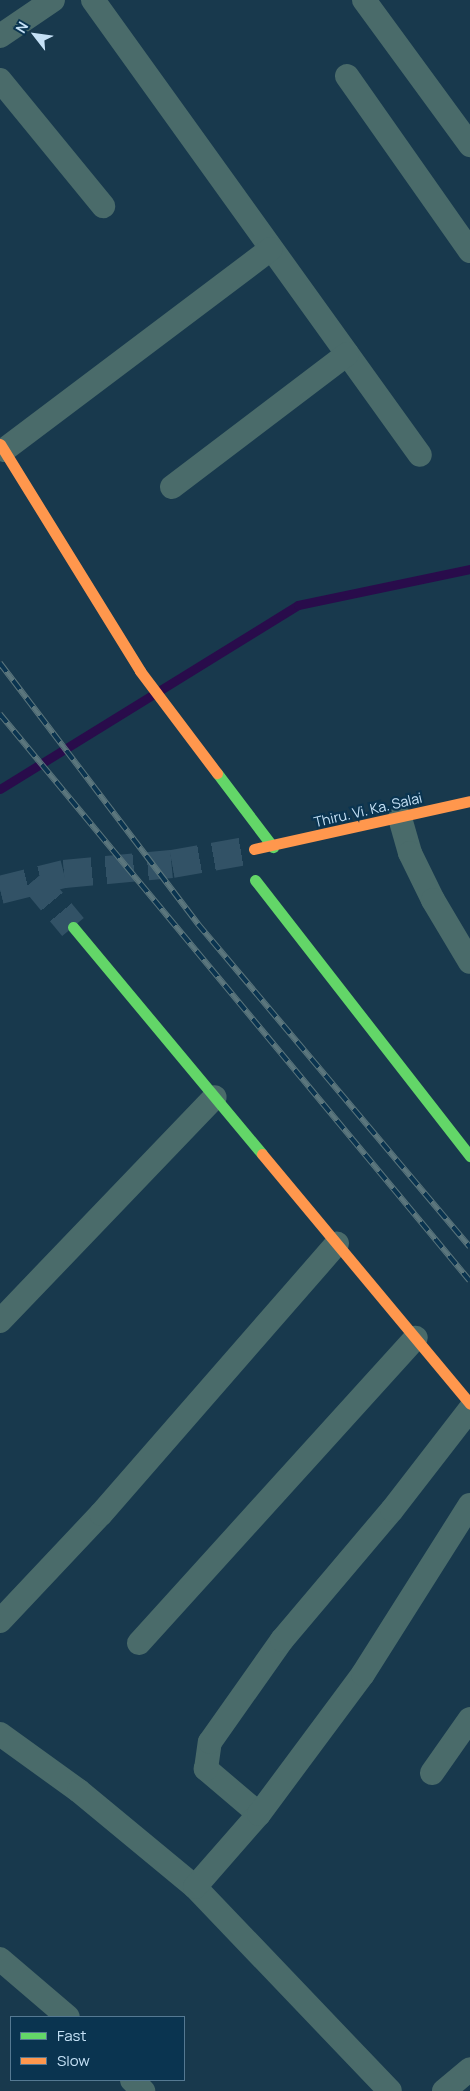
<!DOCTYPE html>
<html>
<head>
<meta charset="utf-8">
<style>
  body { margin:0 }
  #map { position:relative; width:470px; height:2091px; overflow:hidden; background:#18394d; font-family:Manrope,sans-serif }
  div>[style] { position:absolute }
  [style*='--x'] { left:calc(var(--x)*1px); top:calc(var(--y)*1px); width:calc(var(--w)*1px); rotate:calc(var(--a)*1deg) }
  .stream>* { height:9px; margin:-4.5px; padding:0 4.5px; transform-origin:4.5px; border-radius:4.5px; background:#290c4b }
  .secondary-tunnel>* { height:28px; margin-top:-14px; transform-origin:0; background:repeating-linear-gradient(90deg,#325266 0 28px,transparent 0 42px) }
  .street>* { height:24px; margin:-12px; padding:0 12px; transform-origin:12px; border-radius:12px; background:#4a6b6a }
  .fast>* { height:11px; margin:-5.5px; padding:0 5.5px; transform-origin:5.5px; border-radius:5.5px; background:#63d668 }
  .slow>* { height:11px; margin:-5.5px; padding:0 5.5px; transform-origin:5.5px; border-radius:5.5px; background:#ff974d }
  .rail>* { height:5.5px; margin-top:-2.75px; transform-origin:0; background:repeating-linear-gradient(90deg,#0a3450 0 11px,#5b767d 0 22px); box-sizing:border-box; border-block:1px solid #5b767d }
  span { translate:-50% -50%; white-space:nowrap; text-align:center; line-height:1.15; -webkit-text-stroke:4.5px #0a3450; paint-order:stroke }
  .street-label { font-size:14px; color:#c5e1f6 }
  .legend { position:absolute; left:10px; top:2016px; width:175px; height:65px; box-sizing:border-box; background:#0a3450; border:1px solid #557992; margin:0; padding:6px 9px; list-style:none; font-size:15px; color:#c5e1f6 }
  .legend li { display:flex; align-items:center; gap:10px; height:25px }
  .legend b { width:25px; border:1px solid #557992 }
  .north { position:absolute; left:10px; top:10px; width:50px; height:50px; -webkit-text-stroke:4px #0a3450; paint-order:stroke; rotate:300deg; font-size:14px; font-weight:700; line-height:20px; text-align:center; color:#c5e1f6 }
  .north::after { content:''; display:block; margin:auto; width:18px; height:22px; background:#c5e1f6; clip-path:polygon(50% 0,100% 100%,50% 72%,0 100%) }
</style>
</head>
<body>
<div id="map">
  <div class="stream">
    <i style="--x:0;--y:789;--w:350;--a:-31.7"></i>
    <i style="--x:298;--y:605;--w:176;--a:-11.8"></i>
  </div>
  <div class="secondary-tunnel">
    <i style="--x:34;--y:880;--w:61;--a:50.3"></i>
    <i style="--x:0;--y:890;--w:66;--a:-14"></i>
    <i style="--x:64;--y:874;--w:108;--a:-5.3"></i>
    <i style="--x:172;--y:864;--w:80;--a:-10"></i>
  </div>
  <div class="street">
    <i style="--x:93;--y:0;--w:560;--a:54.3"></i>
    <i style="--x:364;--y:0;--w:180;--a:53.8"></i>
    <i style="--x:0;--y:36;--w:64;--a:-34.2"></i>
    <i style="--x:347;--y:76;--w:214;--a:54.9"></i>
    <i style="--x:0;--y:80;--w:163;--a:50.7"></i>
    <i style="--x:4;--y:450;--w:334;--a:-37"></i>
    <i style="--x:172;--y:487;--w:220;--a:-37.2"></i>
    <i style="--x:400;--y:818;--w:36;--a:74"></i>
    <i style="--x:410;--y:853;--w:52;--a:63.9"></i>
    <i style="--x:433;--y:900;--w:72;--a:59.2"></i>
    <i style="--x:0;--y:1321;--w:310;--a:-46.2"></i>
    <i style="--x:0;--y:1621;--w:147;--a:-46.7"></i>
    <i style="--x:101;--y:1514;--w:359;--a:-48.9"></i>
    <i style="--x:139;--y:1643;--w:412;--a:-47.8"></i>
    <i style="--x:0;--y:1734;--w:97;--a:35.8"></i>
    <i style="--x:79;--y:1791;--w:151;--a:39.6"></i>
    <i style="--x:195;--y:1887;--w:282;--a:46.3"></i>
    <i style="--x:432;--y:1773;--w:66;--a:-54.9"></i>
    <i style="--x:259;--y:1814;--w:70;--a:-139.7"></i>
    <i style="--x:206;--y:1769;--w:27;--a:-82"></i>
    <i style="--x:210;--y:1742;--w:125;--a:-54.8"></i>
    <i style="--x:282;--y:1640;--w:170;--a:-49.8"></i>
    <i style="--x:392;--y:1510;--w:128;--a:-52.3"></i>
    <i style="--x:195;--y:1887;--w:97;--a:-48.8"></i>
    <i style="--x:259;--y:1814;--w:174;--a:-53.4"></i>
    <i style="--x:363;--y:1674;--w:200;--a:-57.7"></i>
    <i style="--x:0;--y:1959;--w:89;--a:40.5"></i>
    <i style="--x:132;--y:2080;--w:16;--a:45"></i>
    <i style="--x:444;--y:2091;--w:34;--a:-40"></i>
  </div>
  <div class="fast">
    <i style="--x:217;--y:773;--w:93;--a:52.9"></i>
    <i style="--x:255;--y:880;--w:350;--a:52.1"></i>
    <i style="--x:73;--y:927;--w:295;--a:50.2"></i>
  </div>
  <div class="slow">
    <i style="--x:0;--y:444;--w:267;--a:58.3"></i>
    <i style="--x:140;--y:671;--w:128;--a:53"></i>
    <i style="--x:254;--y:849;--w:221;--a:-12.5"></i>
    <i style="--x:262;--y:1154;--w:325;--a:50.2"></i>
  </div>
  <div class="rail">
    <i style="--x:0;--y:663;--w:328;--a:52.8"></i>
    <i style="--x:198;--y:924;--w:422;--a:49.9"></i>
    <i style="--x:0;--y:714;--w:736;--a:50.34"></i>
  </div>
  <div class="street-label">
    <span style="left:368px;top:810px;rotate:-13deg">Thiru. Vi. Ka. Salai</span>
  </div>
  <ul class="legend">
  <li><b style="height:6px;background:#63d668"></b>Fast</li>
  <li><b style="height:6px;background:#ff974d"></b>Slow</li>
  </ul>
  <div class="north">N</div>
</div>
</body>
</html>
